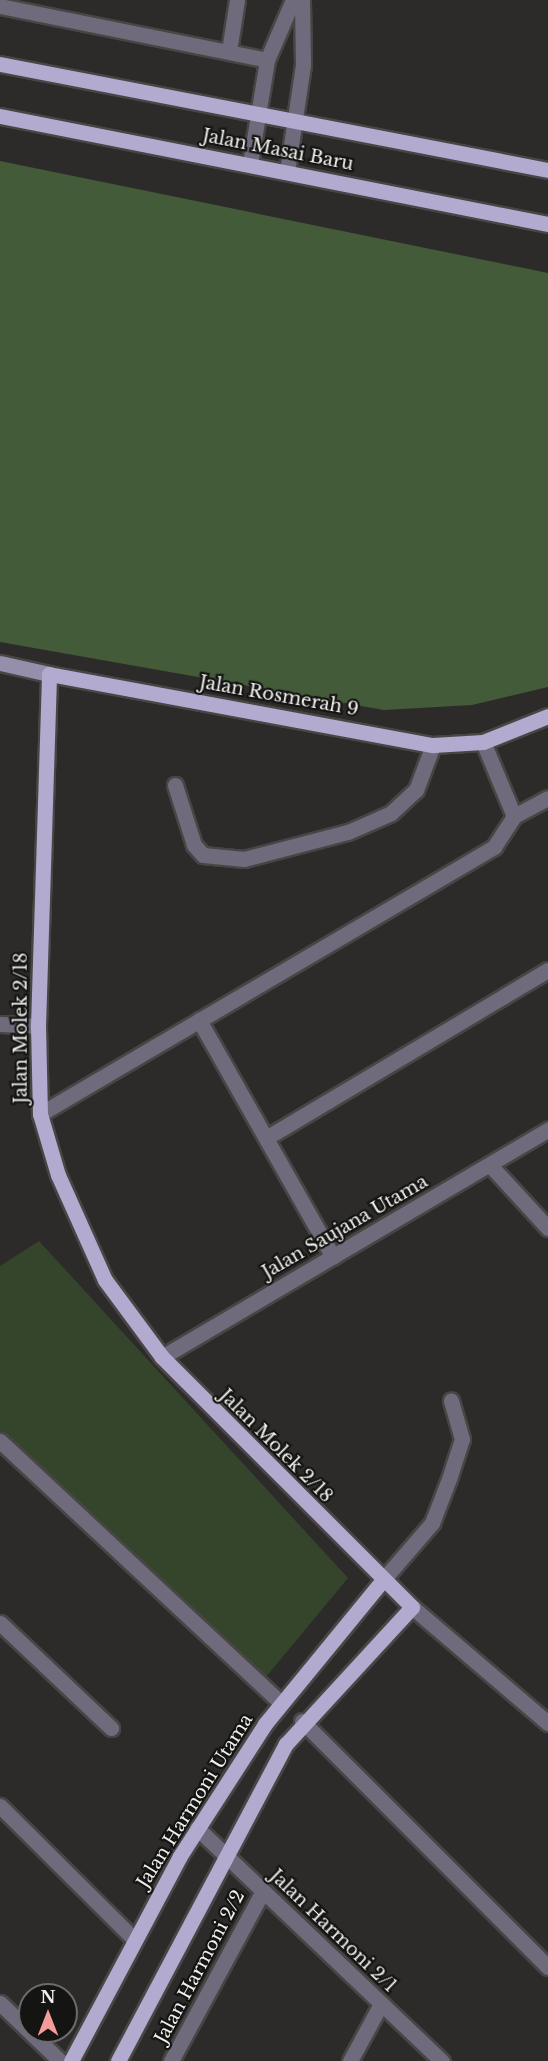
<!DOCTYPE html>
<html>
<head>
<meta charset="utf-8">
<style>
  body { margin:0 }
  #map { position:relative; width:548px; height:2061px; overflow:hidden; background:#2d2b29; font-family:"Libre Baskerville",serif }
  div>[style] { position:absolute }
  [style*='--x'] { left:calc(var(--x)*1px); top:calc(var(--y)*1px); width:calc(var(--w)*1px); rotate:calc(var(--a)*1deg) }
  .green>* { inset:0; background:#34452c }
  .forest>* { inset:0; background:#435b38 }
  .roads { filter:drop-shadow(2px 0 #484645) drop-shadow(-2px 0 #484645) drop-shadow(0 2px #484645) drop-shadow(0 -2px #484645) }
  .lane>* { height:15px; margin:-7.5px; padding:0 7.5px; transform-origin:7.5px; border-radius:7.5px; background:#6f6b7d }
  .street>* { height:15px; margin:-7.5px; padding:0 7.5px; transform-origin:7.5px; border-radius:7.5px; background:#6f6b7d }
  .secondary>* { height:15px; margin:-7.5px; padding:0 7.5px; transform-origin:7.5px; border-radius:7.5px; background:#958fab }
  .primary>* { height:15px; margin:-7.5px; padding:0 7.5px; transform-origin:7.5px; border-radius:7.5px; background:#b2aacf }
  span { translate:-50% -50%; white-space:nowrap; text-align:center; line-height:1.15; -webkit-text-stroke:4.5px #141413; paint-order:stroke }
  .street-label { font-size:18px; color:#f0efee }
  .north { position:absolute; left:18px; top:1983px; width:60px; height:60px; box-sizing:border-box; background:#141413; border:2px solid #6c6c6b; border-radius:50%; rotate:0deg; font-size:16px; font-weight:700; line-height:24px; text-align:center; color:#f0efee }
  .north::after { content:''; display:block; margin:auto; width:21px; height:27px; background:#f59b9a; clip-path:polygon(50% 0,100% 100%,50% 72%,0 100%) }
</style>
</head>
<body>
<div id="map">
  <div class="green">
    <i style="clip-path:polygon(39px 1241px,348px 1578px,265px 1678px,0 1433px,0 1266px)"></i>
  </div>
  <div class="forest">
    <i style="clip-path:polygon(0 161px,548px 273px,548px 687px,472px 705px,384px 710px,0 642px)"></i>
  </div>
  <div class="roads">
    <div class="lane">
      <i style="--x:175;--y:785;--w:63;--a:72.4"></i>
      <i style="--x:194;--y:845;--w:13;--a:48"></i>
      <i style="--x:203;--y:855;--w:41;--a:5.6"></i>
      <i style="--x:244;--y:859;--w:107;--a:-14.6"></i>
      <i style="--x:348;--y:832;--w:47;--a:-23.8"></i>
      <i style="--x:391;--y:813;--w:34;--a:-43"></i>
      <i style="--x:416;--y:790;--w:48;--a:-69.3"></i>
      <i style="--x:514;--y:816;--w:38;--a:-28"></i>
      <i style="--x:199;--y:1020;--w:272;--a:60.5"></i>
      <i style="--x:0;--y:1024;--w:38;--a:3"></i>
      <i style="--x:40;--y:1114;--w:527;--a:-30.46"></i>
      <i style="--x:494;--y:847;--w:37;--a:-57"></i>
      <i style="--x:514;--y:816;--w:80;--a:-112.7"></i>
      <i style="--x:266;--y:1138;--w:328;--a:-30.8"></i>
      <i style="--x:0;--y:1441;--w:384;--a:43"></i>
      <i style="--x:382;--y:1581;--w:77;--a:-49.2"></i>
      <i style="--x:432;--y:1523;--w:47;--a:-68.9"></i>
      <i style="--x:449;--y:1479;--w:42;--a:-72"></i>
      <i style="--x:462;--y:1439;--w:40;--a:-106"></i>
      <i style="--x:302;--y:1721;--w:348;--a:45"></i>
      <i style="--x:0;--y:1806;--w:189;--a:44.8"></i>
      <i style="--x:350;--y:2061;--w:65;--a:-61.5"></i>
    </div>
    <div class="street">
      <i style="--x:0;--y:6;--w:272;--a:11.4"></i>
      <i style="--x:229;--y:51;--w:52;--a:-81.1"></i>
      <i style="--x:250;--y:164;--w:105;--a:-80.7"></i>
      <i style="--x:267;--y:60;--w:65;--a:-66.6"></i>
      <i style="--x:287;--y:172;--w:108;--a:-81.5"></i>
      <i style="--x:303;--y:65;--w:65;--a:-90.9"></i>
      <i style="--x:490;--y:1165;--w:86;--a:47.4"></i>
      <i style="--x:162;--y:1357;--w:448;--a:-30.5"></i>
      <i style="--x:412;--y:1607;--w:179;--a:40.5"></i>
      <i style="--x:0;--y:1623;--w:153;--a:43.4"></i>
      <i style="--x:197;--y:1828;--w:338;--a:43.6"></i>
      <i style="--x:0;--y:2003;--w:83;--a:44"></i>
      <i style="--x:171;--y:2061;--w:193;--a:-61.6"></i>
    </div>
    <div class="secondary">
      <i style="--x:0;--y:663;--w:50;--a:12.7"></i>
    </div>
    <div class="primary">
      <i style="--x:0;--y:64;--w:558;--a:10.95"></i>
      <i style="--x:0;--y:116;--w:559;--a:11.15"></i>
      <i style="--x:71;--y:2061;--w:232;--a:-62"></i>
      <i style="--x:180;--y:1856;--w:157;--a:-57.2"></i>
      <i style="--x:265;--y:1724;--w:185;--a:-50.7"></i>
      <i style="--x:118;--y:2061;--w:359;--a:-62.1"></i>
      <i style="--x:286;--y:1744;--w:186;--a:-47.4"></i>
      <i style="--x:412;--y:1607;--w:354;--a:-135"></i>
      <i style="--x:162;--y:1357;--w:96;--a:-126.5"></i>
      <i style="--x:105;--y:1280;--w:115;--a:-114.1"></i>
      <i style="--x:58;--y:1175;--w:64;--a:-106.4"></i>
      <i style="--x:40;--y:1114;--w:88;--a:-91.3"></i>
      <i style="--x:38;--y:1026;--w:352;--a:-88.2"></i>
      <i style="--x:49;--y:674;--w:391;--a:10.5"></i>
      <i style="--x:433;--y:745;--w:50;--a:-3.4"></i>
      <i style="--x:483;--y:742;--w:70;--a:-21.8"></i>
    </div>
  </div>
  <div class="street-label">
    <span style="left:278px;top:150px;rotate:11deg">Jalan Masai Baru</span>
    <span style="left:279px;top:696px;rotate:10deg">Jalan Rosmerah 9</span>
    <span style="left:21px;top:1028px;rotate:-90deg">Jalan Molek 2/18</span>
    <span style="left:345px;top:1227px;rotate:-30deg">Jalan Saujana Utama</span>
    <span style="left:276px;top:1446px;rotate:45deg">Jalan Molek 2/18</span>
    <span style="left:195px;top:1801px;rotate:-58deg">Jalan Harmoni Utama</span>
    <span style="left:333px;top:1931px;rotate:44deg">Jalan Harmoni 2/1</span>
    <span style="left:200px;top:1967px;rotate:-62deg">Jalan Harmoni 2/2</span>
  </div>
  <div class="north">N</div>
</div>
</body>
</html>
